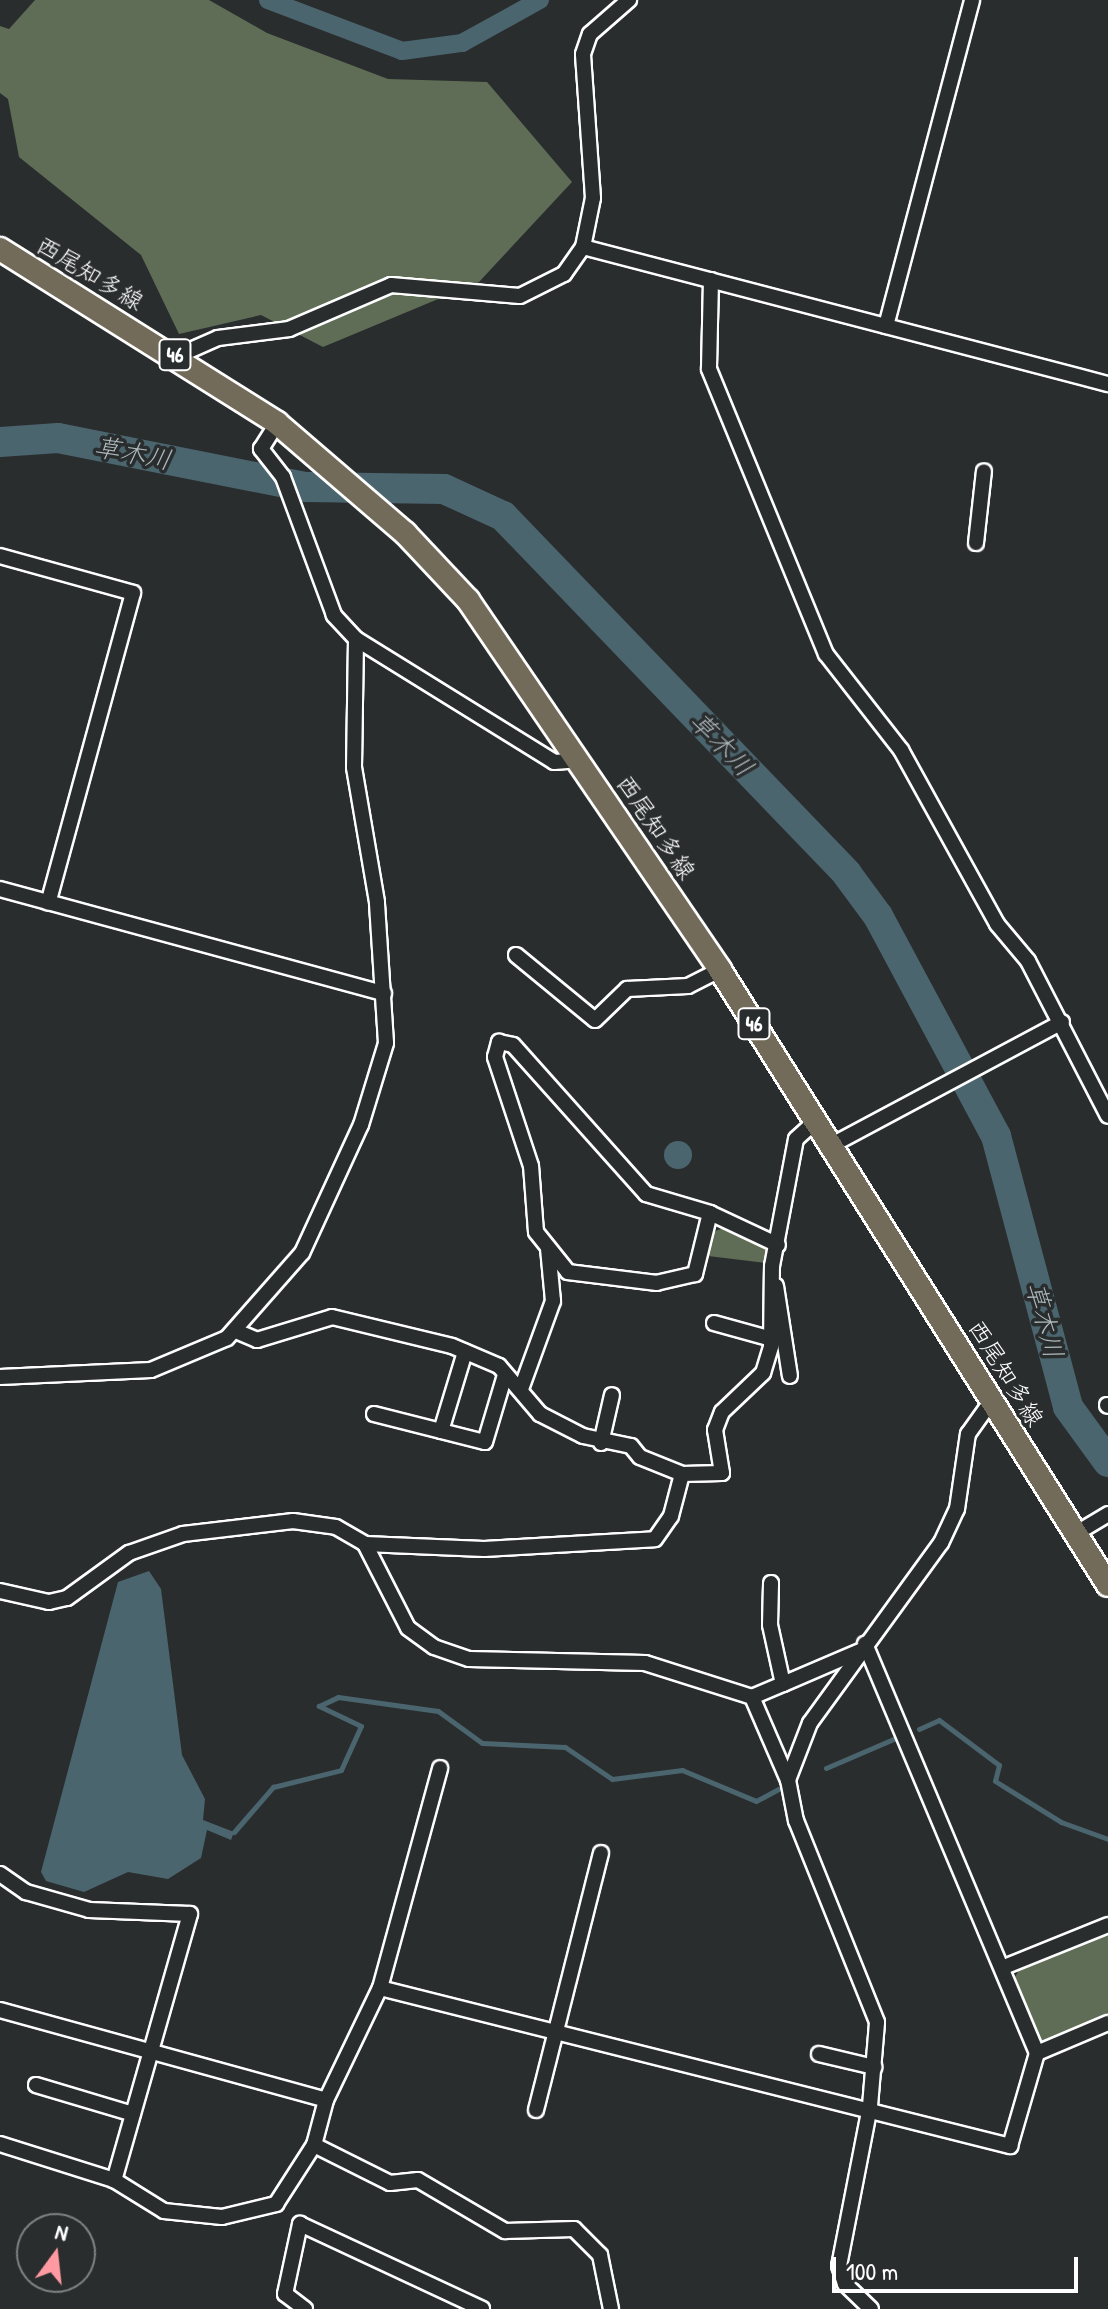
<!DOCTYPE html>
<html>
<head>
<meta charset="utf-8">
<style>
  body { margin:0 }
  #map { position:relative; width:1108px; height:2309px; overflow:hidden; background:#2a2d2e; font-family:"Patrick Hand","Klee One",sans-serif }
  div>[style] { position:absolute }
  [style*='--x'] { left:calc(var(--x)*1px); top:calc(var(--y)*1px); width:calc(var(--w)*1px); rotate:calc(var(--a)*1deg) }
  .green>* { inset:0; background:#5f6d56 }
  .water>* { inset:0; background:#4b656f }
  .round { border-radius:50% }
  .stream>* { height:5px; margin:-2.5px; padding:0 2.5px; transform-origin:2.5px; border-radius:2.5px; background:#4b656f }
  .canal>* { height:18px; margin:-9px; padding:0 9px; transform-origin:9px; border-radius:9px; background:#4b656f }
  .river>* { height:30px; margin:-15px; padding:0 15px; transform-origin:15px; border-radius:15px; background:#4b656f }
  .roads { filter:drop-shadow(2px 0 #fff) drop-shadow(-2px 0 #fff) drop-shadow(0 2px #fff) drop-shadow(0 -2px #fff) }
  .street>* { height:14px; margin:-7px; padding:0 7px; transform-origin:7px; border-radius:7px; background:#2a2d2e }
  .primary>* { height:22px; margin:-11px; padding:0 11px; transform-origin:11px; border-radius:11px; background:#736b5a }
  span { translate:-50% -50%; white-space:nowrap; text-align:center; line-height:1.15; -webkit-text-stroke:7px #2a2d2e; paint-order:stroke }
  .shield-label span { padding:2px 6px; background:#2a2d2e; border:2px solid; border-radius:6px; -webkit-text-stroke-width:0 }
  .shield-label { font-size:22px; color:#fff; font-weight:700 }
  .street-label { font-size:24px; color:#fff }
  .water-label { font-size:26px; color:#aebabe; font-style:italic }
  .north { position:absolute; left:16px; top:2213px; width:80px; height:80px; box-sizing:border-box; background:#2a2d2e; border:2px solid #7f8182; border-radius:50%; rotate:15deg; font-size:22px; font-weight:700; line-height:32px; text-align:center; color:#fff }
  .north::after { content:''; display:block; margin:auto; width:28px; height:36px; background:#ff9aa2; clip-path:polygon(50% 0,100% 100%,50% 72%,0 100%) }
  .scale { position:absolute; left:832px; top:2257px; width:246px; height:36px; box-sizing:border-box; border:4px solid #fff; border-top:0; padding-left:10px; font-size:24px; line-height:28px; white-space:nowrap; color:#fff; -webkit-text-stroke:6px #2a2d2e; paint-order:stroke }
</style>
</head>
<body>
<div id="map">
  <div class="green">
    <i style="clip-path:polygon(35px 0,209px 0,267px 33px,388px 79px,487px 82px,572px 182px,479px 282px,323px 347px,261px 315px,179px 334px,141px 255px,19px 157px,8px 99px,0 93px,0 26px,9px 29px)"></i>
    <i style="clip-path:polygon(723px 1228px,768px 1250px,766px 1263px,708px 1256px,713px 1232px)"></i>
    <i style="clip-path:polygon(1108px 1932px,1108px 2019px,1043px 2046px,1014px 1979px,1019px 1970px)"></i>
  </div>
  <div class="water">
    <i class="round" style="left:664px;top:1141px;width:28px;height:28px"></i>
    <i style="clip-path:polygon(149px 1571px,161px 1589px,182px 1755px,205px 1799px,203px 1820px,234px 1832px,231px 1840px,207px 1830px,201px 1858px,168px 1879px,128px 1872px,84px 1892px,46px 1881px,41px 1872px,118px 1582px)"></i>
  </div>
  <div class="stream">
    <i style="--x:919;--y:1729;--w:22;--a:-24"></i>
    <i style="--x:939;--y:1720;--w:75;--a:36.9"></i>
    <i style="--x:999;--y:1765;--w:16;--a:104"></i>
    <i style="--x:995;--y:1781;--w:78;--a:31.8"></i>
    <i style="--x:1061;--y:1822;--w:50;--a:19.9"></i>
    <i style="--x:826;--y:1768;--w:76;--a:-23.2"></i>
    <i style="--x:234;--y:1832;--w:60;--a:-49.1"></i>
    <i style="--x:273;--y:1787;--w:70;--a:-14"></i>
    <i style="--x:341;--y:1770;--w:48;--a:-65.6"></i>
    <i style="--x:361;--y:1726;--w:47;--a:-154.5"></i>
    <i style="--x:319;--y:1706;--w:21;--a:-25"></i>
    <i style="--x:338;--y:1697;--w:101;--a:8"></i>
    <i style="--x:438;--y:1711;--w:54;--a:36"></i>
    <i style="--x:482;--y:1743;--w:83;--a:2.8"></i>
    <i style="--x:565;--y:1747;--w:57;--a:34.2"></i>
    <i style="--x:612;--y:1779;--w:71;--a:-7.3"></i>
    <i style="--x:682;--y:1770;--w:80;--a:22.7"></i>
    <i style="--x:756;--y:1801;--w:26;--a:-28"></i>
  </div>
  <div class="canal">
    <i style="--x:268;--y:0;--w:143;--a:20.8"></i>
    <i style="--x:402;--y:51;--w:61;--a:-7.6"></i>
    <i style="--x:462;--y:43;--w:89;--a:-28.9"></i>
  </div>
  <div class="river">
    <i style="--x:0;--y:442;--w:58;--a:-3.9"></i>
    <i style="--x:58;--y:438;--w:253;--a:11.2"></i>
    <i style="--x:306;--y:487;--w:138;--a:0.8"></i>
    <i style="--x:444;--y:489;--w:65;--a:24.6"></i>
    <i style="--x:503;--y:516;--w:496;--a:46.1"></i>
    <i style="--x:847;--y:874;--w:52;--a:53.6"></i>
    <i style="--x:878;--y:916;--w:250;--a:61.8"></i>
    <i style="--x:996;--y:1136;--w:280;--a:75.1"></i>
    <i style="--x:1068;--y:1407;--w:68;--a:54"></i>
  </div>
  <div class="roads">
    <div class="street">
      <i style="--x:583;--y:247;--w:543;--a:14.63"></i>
      <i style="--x:711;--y:280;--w:89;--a:91.3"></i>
      <i style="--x:709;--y:369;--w:308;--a:67.7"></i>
      <i style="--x:826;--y:654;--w:122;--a:52"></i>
      <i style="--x:901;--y:750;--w:199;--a:61.1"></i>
      <i style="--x:997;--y:924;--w:48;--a:50"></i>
      <i style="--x:1028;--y:961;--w:174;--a:62.7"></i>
      <i style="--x:886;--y:326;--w:337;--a:-75.2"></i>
      <i style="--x:177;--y:356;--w:45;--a:-23.7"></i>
      <i style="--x:218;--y:338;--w:72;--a:-7.2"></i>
      <i style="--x:289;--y:329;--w:111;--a:-23.3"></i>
      <i style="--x:391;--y:285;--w:129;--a:4.9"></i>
      <i style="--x:520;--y:296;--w:49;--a:-26.6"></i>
      <i style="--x:564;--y:274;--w:33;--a:-55"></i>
      <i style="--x:583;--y:247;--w:50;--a:-78.5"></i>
      <i style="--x:593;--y:198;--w:144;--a:-94"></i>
      <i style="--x:583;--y:54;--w:21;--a:-71"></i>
      <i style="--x:590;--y:34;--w:52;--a:-41.1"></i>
      <i style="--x:976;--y:543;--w:72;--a:-83.7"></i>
      <i style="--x:0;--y:556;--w:138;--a:15.5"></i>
      <i style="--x:133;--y:593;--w:321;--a:105.3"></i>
      <i style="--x:356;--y:639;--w:233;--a:31.8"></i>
      <i style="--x:554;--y:762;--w:27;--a:-4"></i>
      <i style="--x:0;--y:889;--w:398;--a:15.2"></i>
      <i style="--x:516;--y:955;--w:102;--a:39.4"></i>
      <i style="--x:595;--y:1020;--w:45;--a:-44.1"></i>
      <i style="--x:627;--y:989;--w:61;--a:-2.8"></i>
      <i style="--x:688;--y:986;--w:36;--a:-27"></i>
      <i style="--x:830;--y:1146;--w:263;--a:-28.1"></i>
      <i style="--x:710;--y:1213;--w:63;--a:103.8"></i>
      <i style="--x:695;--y:1274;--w:39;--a:167"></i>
      <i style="--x:657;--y:1283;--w:90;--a:-173"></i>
      <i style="--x:568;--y:1272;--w:51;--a:-128.7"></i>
      <i style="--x:536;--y:1232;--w:66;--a:-94.3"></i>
      <i style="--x:531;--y:1166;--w:115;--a:-108.3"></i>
      <i style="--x:495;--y:1057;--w:16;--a:-75"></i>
      <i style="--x:499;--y:1042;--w:14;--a:12"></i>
      <i style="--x:513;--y:1045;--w:200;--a:48.2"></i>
      <i style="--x:646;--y:1194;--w:67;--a:16.5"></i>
      <i style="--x:710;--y:1213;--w:75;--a:25.2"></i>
      <i style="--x:776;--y:1286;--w:91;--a:81.2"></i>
      <i style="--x:714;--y:1323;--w:60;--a:15.4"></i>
      <i style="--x:236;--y:1331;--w:23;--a:23"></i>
      <i style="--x:257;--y:1340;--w:78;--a:-17"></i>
      <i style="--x:332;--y:1317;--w:123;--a:13.6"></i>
      <i style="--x:452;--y:1346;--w:51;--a:23.1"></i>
      <i style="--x:499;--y:1366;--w:63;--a:49.5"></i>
      <i style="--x:540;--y:1414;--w:48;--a:27.1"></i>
      <i style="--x:583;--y:1436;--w:49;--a:11.8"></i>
      <i style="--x:631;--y:1446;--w:14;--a:51"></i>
      <i style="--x:640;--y:1457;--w:45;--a:22"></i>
      <i style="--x:682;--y:1474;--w:40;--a:-1.4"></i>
      <i style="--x:722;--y:1473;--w:44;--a:-99.2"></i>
      <i style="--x:715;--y:1430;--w:19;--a:-69"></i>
      <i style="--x:722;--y:1412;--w:57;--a:-43.6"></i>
      <i style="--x:763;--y:1373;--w:28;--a:-73"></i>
      <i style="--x:771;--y:1346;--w:80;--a:-89.3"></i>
      <i style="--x:772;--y:1266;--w:129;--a:-79.3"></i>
      <i style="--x:796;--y:1139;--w:25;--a:-42"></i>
      <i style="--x:0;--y:1377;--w:151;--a:-2.7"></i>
      <i style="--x:151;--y:1370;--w:82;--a:-22.8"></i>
      <i style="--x:227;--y:1338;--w:113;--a:-48.6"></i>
      <i style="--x:302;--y:1253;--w:141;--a:-65.3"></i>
      <i style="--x:361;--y:1125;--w:86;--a:-73"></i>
      <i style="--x:386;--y:1043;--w:141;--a:-93.7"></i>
      <i style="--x:377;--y:902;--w:137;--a:-99.7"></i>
      <i style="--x:354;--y:767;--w:128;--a:-89.1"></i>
      <i style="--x:356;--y:639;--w:33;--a:-133"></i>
      <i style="--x:334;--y:615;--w:147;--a:-110.3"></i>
      <i style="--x:283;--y:477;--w:36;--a:-128"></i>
      <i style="--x:261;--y:449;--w:31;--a:-58"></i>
      <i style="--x:521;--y:1389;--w:94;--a:-70"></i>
      <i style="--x:553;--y:1301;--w:53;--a:-95.4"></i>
      <i style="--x:1107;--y:1405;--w:1;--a:45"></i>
      <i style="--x:374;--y:1414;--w:114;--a:14.2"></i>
      <i style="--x:485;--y:1442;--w:70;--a:-73.4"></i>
      <i style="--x:441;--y:1431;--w:83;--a:-73.1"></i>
      <i style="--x:601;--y:1443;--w:49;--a:-77.1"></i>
      <i style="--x:1075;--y:1534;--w:39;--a:-31"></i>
      <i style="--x:365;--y:1544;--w:119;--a:2.4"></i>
      <i style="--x:484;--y:1549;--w:171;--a:-3.3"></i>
      <i style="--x:655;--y:1539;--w:28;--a:-55"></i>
      <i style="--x:671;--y:1516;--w:43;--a:-75.3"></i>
      <i style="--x:0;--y:1591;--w:50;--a:12.7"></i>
      <i style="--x:49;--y:1602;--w:18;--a:-13"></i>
      <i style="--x:67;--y:1598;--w:77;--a:-36"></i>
      <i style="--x:129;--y:1553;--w:57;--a:-19.4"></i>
      <i style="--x:183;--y:1534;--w:111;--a:-6.7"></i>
      <i style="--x:293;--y:1521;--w:43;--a:7.9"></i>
      <i style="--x:336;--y:1527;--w:34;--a:30"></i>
      <i style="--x:365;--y:1544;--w:94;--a:62.9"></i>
      <i style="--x:408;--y:1628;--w:32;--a:36"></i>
      <i style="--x:434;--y:1647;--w:37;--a:19"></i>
      <i style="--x:469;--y:1659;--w:176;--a:1.3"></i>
      <i style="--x:645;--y:1663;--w:112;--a:17.6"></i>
      <i style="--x:752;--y:1697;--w:34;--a:-23"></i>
      <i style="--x:783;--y:1684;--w:60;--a:-102.4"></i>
      <i style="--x:770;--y:1625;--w:42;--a:-88.6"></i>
      <i style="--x:783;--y:1684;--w:84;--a:-23.2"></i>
      <i style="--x:752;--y:1697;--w:90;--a:66.6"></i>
      <i style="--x:0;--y:1874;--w:32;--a:35"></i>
      <i style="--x:26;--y:1892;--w:66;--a:15.9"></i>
      <i style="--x:89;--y:1910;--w:101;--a:2.3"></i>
      <i style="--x:190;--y:1914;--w:277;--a:105.9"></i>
      <i style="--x:114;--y:2180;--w:120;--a:-162.5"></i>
      <i style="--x:1004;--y:1967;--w:112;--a:-22"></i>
      <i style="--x:380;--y:1988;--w:228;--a:-74.7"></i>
      <i style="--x:0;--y:2010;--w:338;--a:15.4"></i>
      <i style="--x:326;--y:2100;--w:124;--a:-64.3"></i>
      <i style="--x:380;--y:1988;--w:650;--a:14.08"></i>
      <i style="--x:1010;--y:2146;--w:97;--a:-73.8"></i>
      <i style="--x:1037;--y:2053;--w:444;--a:-112.8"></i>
      <i style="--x:1037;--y:2053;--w:77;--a:-22.9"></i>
      <i style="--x:819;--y:2054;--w:57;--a:13.3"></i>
      <i style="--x:36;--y:2085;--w:101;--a:16.6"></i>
      <i style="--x:326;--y:2100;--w:47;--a:104.9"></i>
      <i style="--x:314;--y:2145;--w:85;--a:26.6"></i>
      <i style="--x:390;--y:2183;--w:28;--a:-6"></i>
      <i style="--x:418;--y:2180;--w:101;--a:30.4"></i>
      <i style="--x:505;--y:2231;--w:69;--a:-1.7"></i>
      <i style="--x:574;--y:2229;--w:37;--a:45"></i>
      <i style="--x:600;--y:2255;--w:55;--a:78.5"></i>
      <i style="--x:536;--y:2110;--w:265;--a:-75.8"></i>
      <i style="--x:114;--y:2180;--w:59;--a:31.8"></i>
      <i style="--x:164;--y:2211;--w:58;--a:5.9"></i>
      <i style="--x:222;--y:2217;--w:56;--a:-13.5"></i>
      <i style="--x:276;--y:2204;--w:70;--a:-57.2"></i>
      <i style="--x:305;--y:2309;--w:25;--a:-143"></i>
      <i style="--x:285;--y:2294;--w:72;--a:-77.9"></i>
      <i style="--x:300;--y:2224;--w:201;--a:25"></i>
      <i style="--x:871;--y:2309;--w:36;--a:-136"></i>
      <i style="--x:845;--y:2284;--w:19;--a:-108"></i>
      <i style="--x:839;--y:2266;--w:163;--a:-79"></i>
      <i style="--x:870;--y:2106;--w:84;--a:-85.2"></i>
      <i style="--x:877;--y:2022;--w:217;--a:-111.9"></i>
      <i style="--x:796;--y:1821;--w:42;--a:-101"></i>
      <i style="--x:788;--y:1780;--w:61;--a:-68.9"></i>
      <i style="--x:810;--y:1723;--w:223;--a:-54"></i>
      <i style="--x:941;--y:1543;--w:38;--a:-65"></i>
      <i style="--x:957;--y:1509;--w:76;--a:-81.7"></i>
      <i style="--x:968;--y:1434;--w:43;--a:-54.5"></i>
    </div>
    <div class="primary">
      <i style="--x:0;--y:249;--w:327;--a:32.1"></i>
      <i style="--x:277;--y:423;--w:169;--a:40.7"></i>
      <i style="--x:405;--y:533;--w:92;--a:46.8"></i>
      <i style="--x:468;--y:600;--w:448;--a:55.7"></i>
      <i style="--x:720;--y:970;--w:727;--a:57.75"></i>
    </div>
  </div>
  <div class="shield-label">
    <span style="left:175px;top:355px">46</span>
    <span style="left:754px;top:1024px">46</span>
  </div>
  <div class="street-label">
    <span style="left:90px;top:273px;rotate:31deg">西尾知多線</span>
    <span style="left:656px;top:827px;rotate:56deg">西尾知多線</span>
    <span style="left:1006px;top:1373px;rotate:58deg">西尾知多線</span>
  </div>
  <div class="water-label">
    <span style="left:133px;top:453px;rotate:11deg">草木川</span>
    <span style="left:722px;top:744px;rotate:46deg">草木川</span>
    <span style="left:1045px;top:1320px;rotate:75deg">草木川</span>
  </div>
  <div class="north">N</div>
  <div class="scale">100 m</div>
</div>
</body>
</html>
